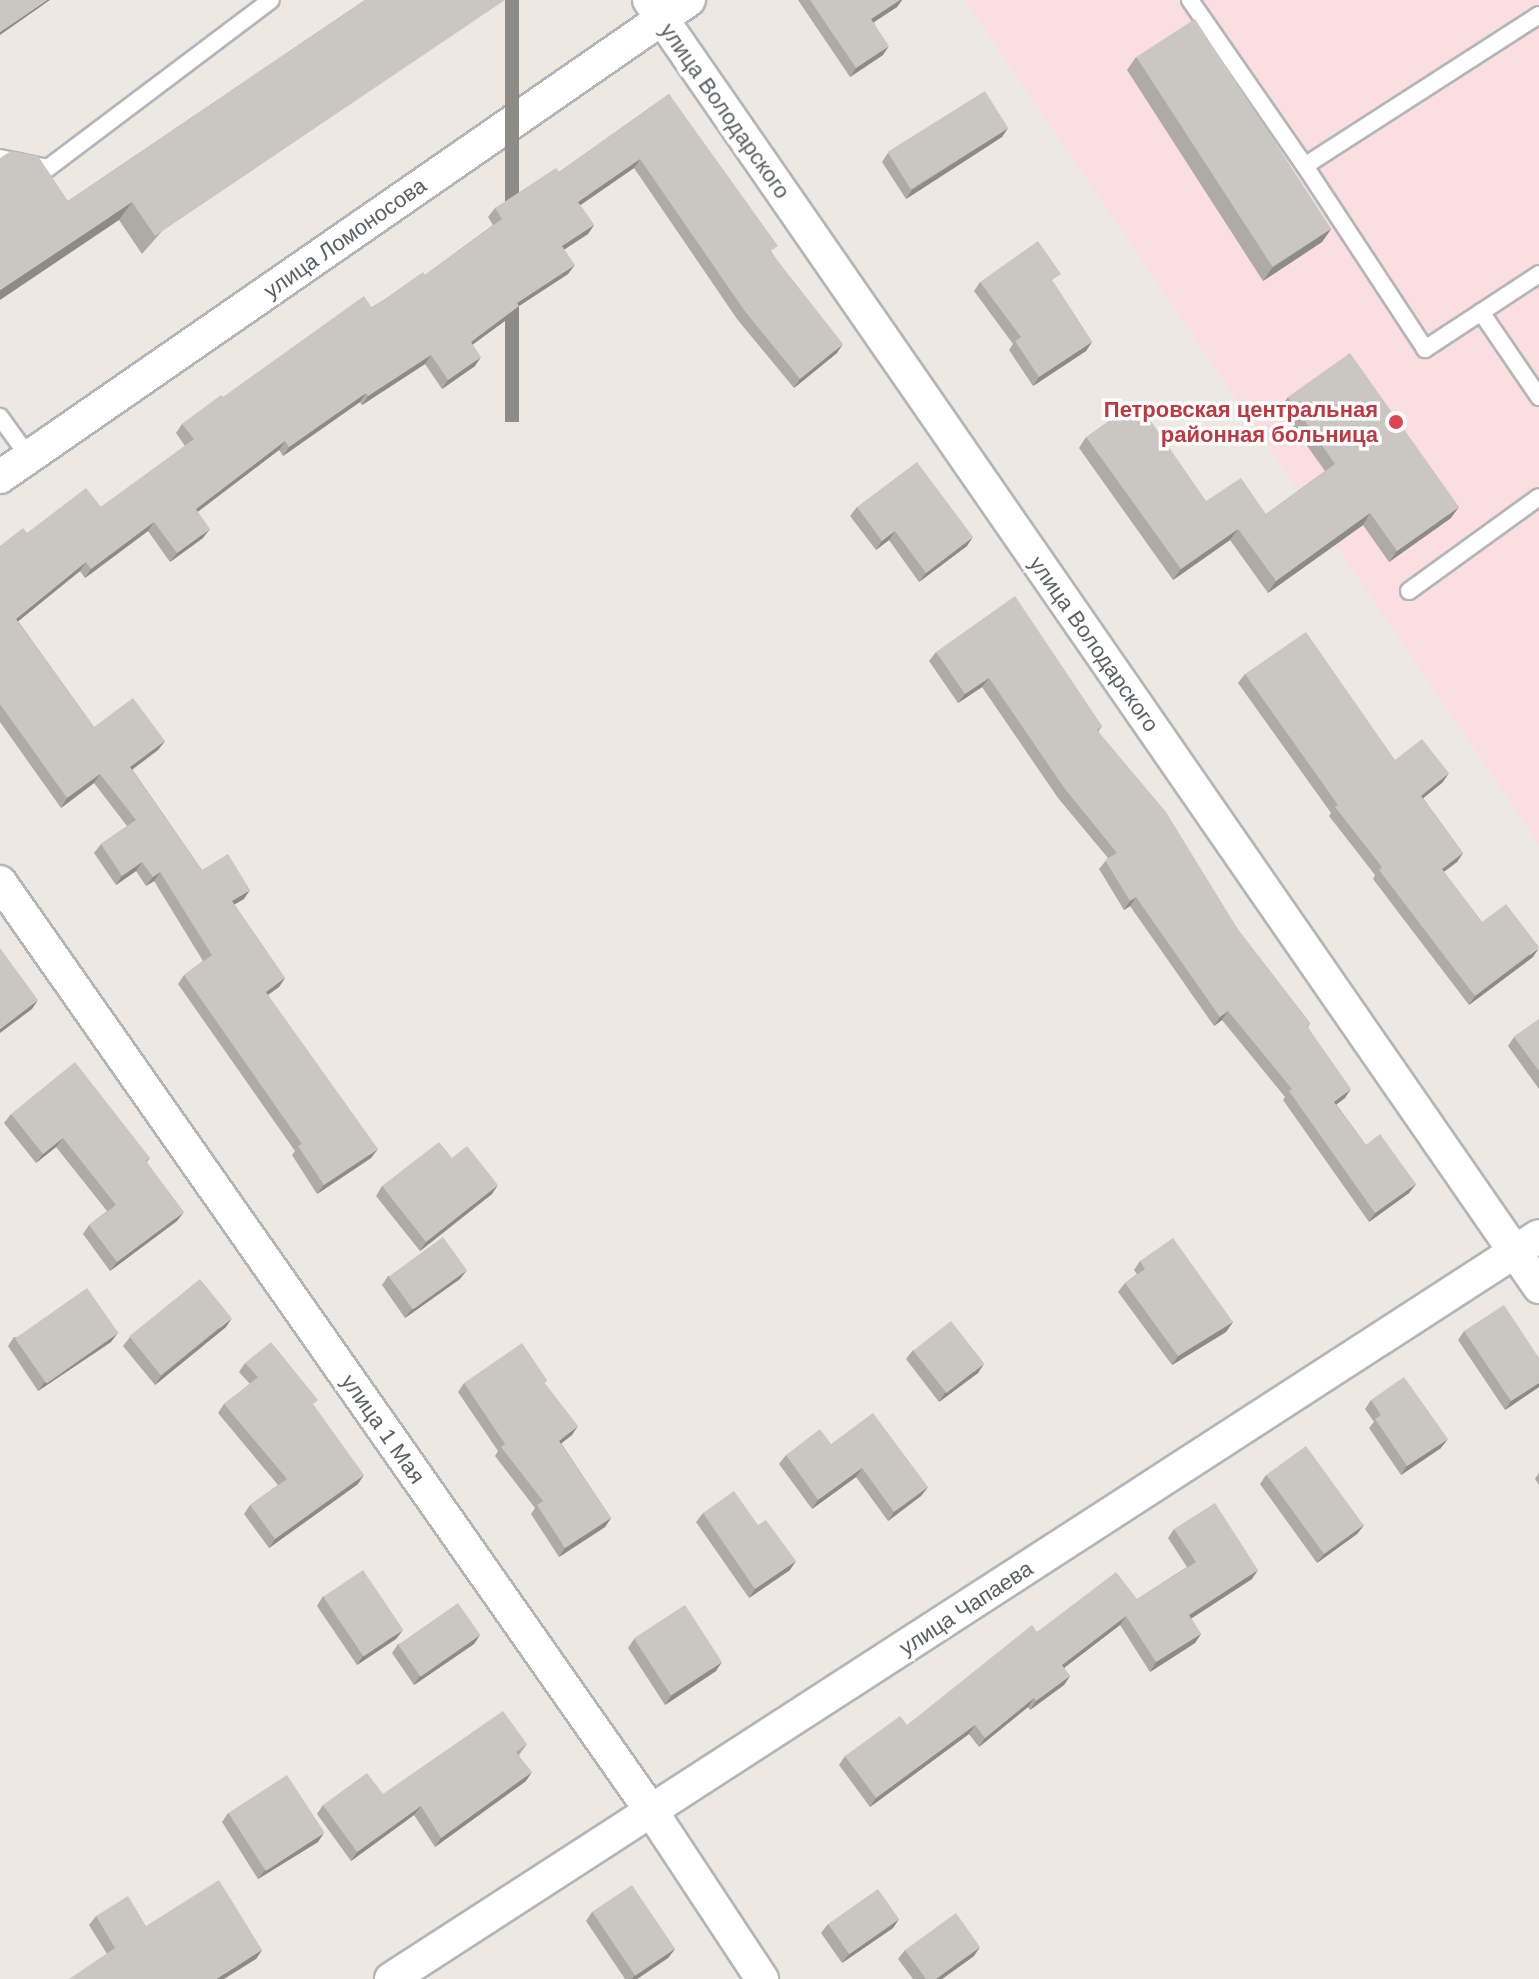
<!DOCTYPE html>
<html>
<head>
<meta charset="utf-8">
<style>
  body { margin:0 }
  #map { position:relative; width:1539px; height:1979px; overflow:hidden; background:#ede9e2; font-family:Arial,sans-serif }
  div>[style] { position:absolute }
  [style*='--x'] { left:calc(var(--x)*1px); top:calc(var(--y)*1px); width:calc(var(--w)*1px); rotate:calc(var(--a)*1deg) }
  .medical>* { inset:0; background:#fadee0 }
  .roads { filter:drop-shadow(2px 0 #b3b6b9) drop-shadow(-2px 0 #b3b6b9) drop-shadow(0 2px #b3b6b9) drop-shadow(0 -2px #b3b6b9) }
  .service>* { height:16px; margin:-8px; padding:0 8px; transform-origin:8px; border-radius:8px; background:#fff }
  .minor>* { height:32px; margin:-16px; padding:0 16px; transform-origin:16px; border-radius:16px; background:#fff }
  .wall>* { inset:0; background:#aeaaa6 }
  .shaded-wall>* { inset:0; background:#8d8b87; transform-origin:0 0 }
  .building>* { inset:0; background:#cac6c1; transform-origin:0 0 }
  .dots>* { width:22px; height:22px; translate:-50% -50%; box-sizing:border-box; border:4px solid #fff; border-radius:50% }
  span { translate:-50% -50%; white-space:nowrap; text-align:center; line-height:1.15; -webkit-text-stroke:7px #fff; paint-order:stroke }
  .street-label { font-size:22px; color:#5a6063 }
  .health-label { font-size:22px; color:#be3a42; font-weight:700 }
  .right { translate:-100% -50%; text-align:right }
</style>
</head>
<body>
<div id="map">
  <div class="medical">
    <i style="clip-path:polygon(965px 0,1539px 0,1539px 844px)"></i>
  </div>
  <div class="roads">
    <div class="service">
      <i style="--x:1190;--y:0;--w:202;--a:55.3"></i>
      <i style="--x:1539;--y:15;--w:278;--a:147.2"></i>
      <i style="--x:1305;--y:166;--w:219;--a:56.7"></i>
      <i style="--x:1425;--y:349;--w:136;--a:-33.3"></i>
      <i style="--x:0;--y:158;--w:49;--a:11.8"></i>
      <i style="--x:48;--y:168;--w:279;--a:-37"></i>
      <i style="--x:1481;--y:312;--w:103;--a:55.7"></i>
      <i style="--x:0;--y:417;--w:49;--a:54.1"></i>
      <i style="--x:1409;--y:591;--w:160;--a:-35.9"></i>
    </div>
    <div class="minor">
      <i style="--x:649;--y:0;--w:1565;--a:55.33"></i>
      <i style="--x:0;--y:477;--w:838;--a:-34.7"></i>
      <i style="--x:0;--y:882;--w:1136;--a:54.97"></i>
      <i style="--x:652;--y:1812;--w:200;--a:56.6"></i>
      <i style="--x:391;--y:1979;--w:1367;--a:-32.91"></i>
    </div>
  </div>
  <div class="wall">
    <i style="clip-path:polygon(365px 0,142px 254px,119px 220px,68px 201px)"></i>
    <i style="clip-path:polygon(798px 0,902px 0,897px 7px,874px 22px,883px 55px,850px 77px)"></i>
    <i style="clip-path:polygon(1136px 57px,1331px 229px,1322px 242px,1263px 281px,1127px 70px)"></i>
    <i style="clip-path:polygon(669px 94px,837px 353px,794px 388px,737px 319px,634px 168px,580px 205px,594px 225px,588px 234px,564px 249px,568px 274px,519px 306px,513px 315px,473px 344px,475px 366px,442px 389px,425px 364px,362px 405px,360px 402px,283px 456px,279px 450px,198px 512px,203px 538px,170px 562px,148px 531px,85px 578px,80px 571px,18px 621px,94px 727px,165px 741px,158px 750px,132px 769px,202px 870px,244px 899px,234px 904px,285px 978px,279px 987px,268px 995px,371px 1158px,317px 1194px,292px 1155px,295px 1151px,178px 984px,184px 975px,203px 961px,154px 881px,146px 886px,136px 871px,116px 885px,94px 853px,101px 844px,127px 826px,94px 783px,61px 808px,0 722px,0 546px,27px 533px,101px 507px,185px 446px,176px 433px,182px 424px,223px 397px,425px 275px,493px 225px,488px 217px,495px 208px,559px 172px)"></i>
    <i style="clip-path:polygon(1008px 128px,1002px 137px,906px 199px,882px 162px,888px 153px)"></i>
    <i style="clip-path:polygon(980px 282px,1054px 283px,1092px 342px,1086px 351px,1033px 386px,1009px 350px,1013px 344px,974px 291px)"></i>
    <i style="clip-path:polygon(1288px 397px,1451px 518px,1389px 562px,1363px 525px,1268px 593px,1230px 540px,1173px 580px,1079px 448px,1086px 437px,1206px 501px,1266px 514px,1325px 471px,1280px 408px)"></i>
    <i style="clip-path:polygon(857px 507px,967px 546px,919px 582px,889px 540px,876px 550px,850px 516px)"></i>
    <i style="clip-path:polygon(936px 652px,1102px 726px,1098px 732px,1239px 931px,1310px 1023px,1308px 1027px,1345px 1098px,1336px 1104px,1366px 1145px,1416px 1184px,1409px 1193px,1369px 1222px,1283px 1100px,1285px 1097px,1222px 1020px,1214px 1026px,1130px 906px,1124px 910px,1099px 869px,1108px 858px,1058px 798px,982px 687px,958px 703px,929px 661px)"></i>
    <i style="clip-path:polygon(1245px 674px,1395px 760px,1443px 782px,1423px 798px,1463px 853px,1457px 862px,1444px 872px,1482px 922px,1533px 957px,1469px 1005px,1373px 879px,1375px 875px,1329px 816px,1331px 813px,1238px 683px)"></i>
    <i style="clip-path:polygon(1539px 1019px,1539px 1089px,1508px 1046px,1514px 1037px)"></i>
    <i style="clip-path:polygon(11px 1114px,150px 1158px,147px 1162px,177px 1221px,110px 1271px,83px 1234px,89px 1225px,107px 1211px,56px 1147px,36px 1163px,4px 1123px)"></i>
    <i style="clip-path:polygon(452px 1158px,492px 1194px,420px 1251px,376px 1196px,382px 1186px)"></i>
    <i style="clip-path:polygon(1140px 1261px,1233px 1322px,1226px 1332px,1172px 1365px,1118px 1292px,1125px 1283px,1137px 1274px,1134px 1270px)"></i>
    <i style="clip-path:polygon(388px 1276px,460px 1279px,405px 1318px,382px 1285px)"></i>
    <i style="clip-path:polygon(226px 1327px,155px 1385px,123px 1346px,130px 1337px)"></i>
    <i style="clip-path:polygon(1464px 1331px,1539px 1358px,1539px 1387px,1505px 1410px,1458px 1340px)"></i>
    <i style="clip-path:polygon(14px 1337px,111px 1342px,38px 1391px,8px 1346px)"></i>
    <i style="clip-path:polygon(913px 1350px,978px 1373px,939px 1402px,906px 1359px)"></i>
    <i style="clip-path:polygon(245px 1363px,314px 1406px,358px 1484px,269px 1548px,244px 1514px,250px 1505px,278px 1485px,218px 1413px,224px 1404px,250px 1384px,239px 1372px)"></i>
    <i style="clip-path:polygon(547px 1380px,544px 1383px,572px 1435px,561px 1443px,611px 1518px,605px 1527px,559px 1557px,531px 1514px,535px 1508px,495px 1456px,498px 1451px,458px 1392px,464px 1383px)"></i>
    <i style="clip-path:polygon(1371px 1400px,1441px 1448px,1401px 1475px,1369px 1428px,1374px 1422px,1365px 1409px)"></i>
    <i style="clip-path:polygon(831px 1444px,928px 1487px,921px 1496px,888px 1521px,856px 1477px,812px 1509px,779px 1464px,786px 1455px)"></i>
    <i style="clip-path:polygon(1539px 1473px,1539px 1485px,1535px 1479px)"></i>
    <i style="clip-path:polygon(1266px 1475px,1364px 1525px,1357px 1534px,1317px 1563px,1260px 1484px)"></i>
    <i style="clip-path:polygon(703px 1513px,790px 1570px,749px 1598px,696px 1522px)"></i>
    <i style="clip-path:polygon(1174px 1529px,1252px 1579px,1191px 1618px,1201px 1634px,1195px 1643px,1150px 1672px,1120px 1625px,1064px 1668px,1070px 1676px,1064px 1685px,1030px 1710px,1028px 1707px,979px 1747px,969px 1734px,870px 1807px,839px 1765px,845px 1756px,907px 1725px,1037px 1632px,1137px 1599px,1187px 1567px,1168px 1538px)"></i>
    <i style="clip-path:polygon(323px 1596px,396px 1639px,357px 1665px,317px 1606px)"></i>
    <i style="clip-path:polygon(480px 1635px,474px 1644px,414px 1685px,392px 1653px,398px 1644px)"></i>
    <i style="clip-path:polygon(634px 1639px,716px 1671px,665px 1705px,628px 1648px)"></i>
    <i style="clip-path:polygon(527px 1744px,519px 1755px,526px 1781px,435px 1847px,414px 1815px,351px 1861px,317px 1814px,323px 1805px,383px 1794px)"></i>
    <i style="clip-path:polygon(228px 1813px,318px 1842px,258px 1879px,222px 1822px)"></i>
    <i style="clip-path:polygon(592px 1912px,675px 1949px,668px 1958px,637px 1979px,625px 1979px,586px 1921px)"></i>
    <i style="clip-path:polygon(96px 1916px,146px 1926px,262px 1950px,256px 1959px,107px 1954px,89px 1925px)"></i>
    <i style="clip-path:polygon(899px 1919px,893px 1928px,842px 1963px,821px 1933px,828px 1924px)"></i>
    <i style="clip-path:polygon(905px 1950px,974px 1956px,942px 1979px,913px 1979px,898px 1959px)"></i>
  </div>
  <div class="shaded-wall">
    <i style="clip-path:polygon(47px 0,50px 0,0 35px,0 32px)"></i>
    <i style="left:505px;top:0;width:14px;height:422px"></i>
    <i style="clip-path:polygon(900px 0,902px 0,897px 7px,865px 28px,871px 19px)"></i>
    <i style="clip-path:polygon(889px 46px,883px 55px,850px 77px,856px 68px)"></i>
    <i style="clip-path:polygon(1008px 128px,1002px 137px,906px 199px,912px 190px)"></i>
    <i style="clip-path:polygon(640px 159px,634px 168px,572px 211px,578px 202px)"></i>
    <i style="clip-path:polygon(132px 202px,119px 220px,0 300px,0 290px)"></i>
    <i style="clip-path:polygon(594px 225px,588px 234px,556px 255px,562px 246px)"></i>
    <i style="clip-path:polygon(1331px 229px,1322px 242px,1263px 281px,1272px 268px)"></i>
    <i style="clip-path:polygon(575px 265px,568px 274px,519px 306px,513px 315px,464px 351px,471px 342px,517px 303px)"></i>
    <i style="clip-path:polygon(1092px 342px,1086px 351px,1033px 386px,1039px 377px)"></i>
    <i style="clip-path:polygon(843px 344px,837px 353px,794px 388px,800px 379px)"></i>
    <i style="clip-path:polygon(431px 355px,425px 364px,362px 405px,368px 396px)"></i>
    <i style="clip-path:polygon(481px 357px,475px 366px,442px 389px,448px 380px)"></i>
    <i style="clip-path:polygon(366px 393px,360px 402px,283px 456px,289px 447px)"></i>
    <i style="clip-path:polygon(285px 441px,279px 450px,189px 518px,196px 509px)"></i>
    <i style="clip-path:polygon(1459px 507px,1451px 518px,1389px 562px,1397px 551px)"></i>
    <i style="clip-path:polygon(1370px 513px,1363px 525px,1268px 593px,1276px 581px)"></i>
    <i style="clip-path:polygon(154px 522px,148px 531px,85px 578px,91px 569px)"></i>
    <i style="clip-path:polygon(210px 529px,203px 538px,170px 562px,177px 553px)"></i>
    <i style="clip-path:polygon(1238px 529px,1230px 540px,1173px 580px,1181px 569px)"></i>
    <i style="clip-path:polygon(895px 531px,889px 540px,876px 550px,882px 541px)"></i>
    <i style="clip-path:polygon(973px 537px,967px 546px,919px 582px,926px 573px)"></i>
    <i style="clip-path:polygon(86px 562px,80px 571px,10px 628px,16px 619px)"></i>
    <i style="clip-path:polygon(989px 678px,982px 687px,958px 703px,965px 694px)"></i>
    <i style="clip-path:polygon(165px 741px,158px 750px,124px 776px,130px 767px)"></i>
    <i style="clip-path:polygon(1449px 773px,1443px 782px,1415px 805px,1421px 796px)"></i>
    <i style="clip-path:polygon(100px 774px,94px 783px,61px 808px,67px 798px)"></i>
    <i style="clip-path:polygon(1463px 853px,1457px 862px,1435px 878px,1442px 869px)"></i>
    <i style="clip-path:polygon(142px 862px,136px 871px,116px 885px,122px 876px)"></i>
    <i style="clip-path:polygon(160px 872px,154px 881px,146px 886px,153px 877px)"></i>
    <i style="clip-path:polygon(250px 890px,244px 899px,225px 910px,232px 901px)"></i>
    <i style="clip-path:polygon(1136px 897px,1130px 906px,1124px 910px,1130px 901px)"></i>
    <i style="clip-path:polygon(1539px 948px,1533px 957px,1469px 1005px,1475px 996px)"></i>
    <i style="clip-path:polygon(285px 978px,279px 987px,259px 1001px,266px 992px)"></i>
    <i style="clip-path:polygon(38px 1000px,32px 1009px,0 1033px,0 1029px)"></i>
    <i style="clip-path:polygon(1228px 1011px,1222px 1020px,1214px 1026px,1220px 1017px)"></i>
    <i style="clip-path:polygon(1351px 1089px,1345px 1098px,1328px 1111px,1334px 1102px)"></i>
    <i style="clip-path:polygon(63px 1138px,56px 1147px,36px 1163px,43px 1154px)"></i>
    <i style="clip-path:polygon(378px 1149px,371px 1158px,317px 1194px,324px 1185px)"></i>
    <i style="clip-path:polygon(1416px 1184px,1409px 1193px,1369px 1222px,1375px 1213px)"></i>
    <i style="clip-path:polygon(498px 1185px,492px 1194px,420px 1251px,426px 1242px)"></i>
    <i style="clip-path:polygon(184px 1212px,177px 1221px,110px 1271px,117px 1262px)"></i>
    <i style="clip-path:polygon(467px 1270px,460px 1279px,405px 1318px,412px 1309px)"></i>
    <i style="clip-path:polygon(232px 1318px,226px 1327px,155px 1385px,161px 1376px)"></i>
    <i style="clip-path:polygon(1233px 1322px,1226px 1332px,1172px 1365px,1178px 1356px)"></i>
    <i style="clip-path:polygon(118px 1333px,111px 1342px,38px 1391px,45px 1382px)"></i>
    <i style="clip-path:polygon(984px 1364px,978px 1373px,939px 1402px,945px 1393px)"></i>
    <i style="clip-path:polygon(1539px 1383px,1539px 1387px,1505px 1410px,1511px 1401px)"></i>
    <i style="clip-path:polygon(578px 1426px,572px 1435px,553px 1450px,559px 1441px)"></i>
    <i style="clip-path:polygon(1448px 1439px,1441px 1448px,1401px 1475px,1407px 1466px)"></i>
    <i style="clip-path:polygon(862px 1468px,856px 1477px,812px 1509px,818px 1500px)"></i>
    <i style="clip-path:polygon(364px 1475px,358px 1484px,269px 1548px,275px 1539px)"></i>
    <i style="clip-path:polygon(928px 1487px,921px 1496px,888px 1521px,894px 1512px)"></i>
    <i style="clip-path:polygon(611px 1518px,605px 1527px,559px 1557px,565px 1548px)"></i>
    <i style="clip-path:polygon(1364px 1525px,1357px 1534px,1317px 1563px,1324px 1554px)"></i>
    <i style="clip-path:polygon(796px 1561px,790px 1570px,749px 1598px,755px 1589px)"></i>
    <i style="clip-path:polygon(1258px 1570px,1252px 1579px,1183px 1624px,1189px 1615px)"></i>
    <i style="clip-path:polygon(1126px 1616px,1120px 1625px,1056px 1674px,1062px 1665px)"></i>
    <i style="clip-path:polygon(403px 1630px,396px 1639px,357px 1665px,363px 1656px)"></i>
    <i style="clip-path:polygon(1201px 1634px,1195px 1643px,1150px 1672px,1156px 1662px)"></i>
    <i style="clip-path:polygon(480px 1635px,474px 1644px,414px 1685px,420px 1676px)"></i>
    <i style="clip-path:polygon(722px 1662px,716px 1671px,665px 1705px,671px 1696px)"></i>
    <i style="clip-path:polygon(1070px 1676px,1064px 1685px,1030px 1710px,1036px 1701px)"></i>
    <i style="clip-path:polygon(1034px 1698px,1028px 1707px,979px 1747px,985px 1738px)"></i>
    <i style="clip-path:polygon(975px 1725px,969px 1734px,870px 1807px,876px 1798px)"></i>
    <i style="clip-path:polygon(532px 1772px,526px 1781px,435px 1847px,441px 1838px)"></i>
    <i style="clip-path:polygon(421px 1806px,414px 1815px,351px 1861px,357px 1852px)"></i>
    <i style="clip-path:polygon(324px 1833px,318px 1842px,258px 1879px,265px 1870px)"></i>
    <i style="clip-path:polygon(899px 1919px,893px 1928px,842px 1963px,849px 1954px)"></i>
    <i style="clip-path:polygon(980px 1947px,974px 1956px,942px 1979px,936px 1979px)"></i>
    <i style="clip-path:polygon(675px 1949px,668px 1958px,637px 1979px,632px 1979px,635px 1975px)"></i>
    <i style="clip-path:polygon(262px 1950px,256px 1959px,224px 1979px,216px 1979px)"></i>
  </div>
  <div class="building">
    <i style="clip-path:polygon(0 0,47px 0,0 32px)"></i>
    <i style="clip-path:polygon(365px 0,505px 0,155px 236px,132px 202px,0 290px,0 158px,11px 151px,38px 156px,68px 201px)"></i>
    <i style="clip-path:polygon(810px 0,900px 0,871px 19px,889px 46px,856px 68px)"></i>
    <i style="left:1195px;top:19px;width:250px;height:70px;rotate:57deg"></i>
    <i style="left:985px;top:91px;width:44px;height:115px;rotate:58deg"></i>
    <i style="clip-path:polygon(669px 94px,778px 246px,770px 251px,843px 344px,800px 379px,744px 310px,640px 159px,578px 202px,594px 225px,562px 246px,575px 265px,517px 303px,519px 306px,471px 342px,481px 357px,448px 380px,431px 355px,368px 396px,366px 393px,289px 447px,285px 441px,196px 509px,210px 529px,177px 553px,154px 522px,91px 569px,86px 562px,16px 619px,94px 727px,133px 698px,165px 741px,130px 767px,202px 870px,228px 854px,250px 890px,232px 901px,285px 978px,266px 992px,378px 1149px,324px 1185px,298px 1146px,302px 1144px,184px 975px,212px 955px,160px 872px,153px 877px,142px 862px,122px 876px,101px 844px,136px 820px,100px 774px,67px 798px,0 704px,0 546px,23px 528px,27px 533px,86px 488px,101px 507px,194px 439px,182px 424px,221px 395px,223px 397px,364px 296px,372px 308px,423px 272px,425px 275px,502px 219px,495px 208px,556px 168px,559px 172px)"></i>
    <i style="clip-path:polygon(1038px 241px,1061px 274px,1052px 280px,1092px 342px,1039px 377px,1015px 341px,1021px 337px,980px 282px)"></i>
    <i style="clip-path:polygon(1350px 353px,1459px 507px,1397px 551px,1370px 513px,1276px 581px,1238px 529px,1181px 569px,1086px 437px,1137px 401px,1206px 501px,1241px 478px,1266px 514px,1335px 464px,1288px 397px)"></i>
    <i style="clip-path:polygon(917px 462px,973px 537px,926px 573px,895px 531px,882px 541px,857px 507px)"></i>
    <i style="clip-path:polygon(1015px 596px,1102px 726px,1097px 730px,1166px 812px,1239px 931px,1310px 1023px,1307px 1026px,1351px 1089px,1334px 1102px,1366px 1145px,1380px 1134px,1416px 1184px,1375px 1213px,1289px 1091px,1292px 1089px,1228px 1011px,1220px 1017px,1136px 897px,1130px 901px,1105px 860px,1117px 853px,1065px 789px,989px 678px,965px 694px,936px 652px)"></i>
    <i style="clip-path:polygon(1306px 632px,1395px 760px,1422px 739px,1449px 773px,1421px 796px,1463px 853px,1442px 869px,1482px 922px,1506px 904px,1539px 947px,1475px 996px,1379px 870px,1382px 867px,1335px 807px,1338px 805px,1245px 674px)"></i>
    <i style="clip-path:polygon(0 948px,38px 1000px,0 1029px)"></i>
    <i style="clip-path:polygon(1539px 1019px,1539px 1071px,1514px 1037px)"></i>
    <i style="clip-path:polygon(75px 1062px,150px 1158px,146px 1161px,184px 1212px,117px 1262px,89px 1225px,116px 1205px,63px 1138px,43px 1154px,11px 1114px)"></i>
    <i style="clip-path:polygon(439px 1142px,452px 1158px,467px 1146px,498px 1185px,426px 1242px,382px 1186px)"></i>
    <i style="left:443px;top:1237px;width:41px;height:67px;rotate:54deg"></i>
    <i style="clip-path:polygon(1173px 1238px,1233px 1322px,1178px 1356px,1125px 1283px,1145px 1269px,1140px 1261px)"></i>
    <i style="left:200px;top:1279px;width:50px;height:91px;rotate:51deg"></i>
    <i style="left:87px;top:1288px;width:55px;height:88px;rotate:55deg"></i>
    <i style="clip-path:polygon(1504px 1305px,1539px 1358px,1539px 1383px,1511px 1401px,1464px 1331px)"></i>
    <i style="left:951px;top:1321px;width:54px;height:48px;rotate:52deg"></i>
    <i style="clip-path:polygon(271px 1342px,318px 1400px,313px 1404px,364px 1475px,275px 1539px,250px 1505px,287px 1479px,224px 1404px,258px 1377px,245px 1363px)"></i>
    <i style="clip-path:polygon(522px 1343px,547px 1380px,544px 1382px,578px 1426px,559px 1441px,611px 1518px,565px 1548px,537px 1505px,543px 1501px,501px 1447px,505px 1444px,464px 1383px)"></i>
    <i style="clip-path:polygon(1404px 1377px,1448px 1439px,1407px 1466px,1375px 1419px,1381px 1415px,1371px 1400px)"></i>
    <i style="clip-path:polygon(873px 1413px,928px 1487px,894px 1512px,862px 1468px,818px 1500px,786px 1455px,820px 1429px,831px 1444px)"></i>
    <i style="left:1306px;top:1446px;width:98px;height:49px;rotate:54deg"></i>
    <i style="clip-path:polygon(734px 1491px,758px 1525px,766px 1520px,796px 1561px,755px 1589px,703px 1513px)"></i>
    <i style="clip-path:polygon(1215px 1503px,1258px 1570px,1189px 1615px,1201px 1634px,1156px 1662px,1126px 1616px,1062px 1665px,1070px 1676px,1036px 1701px,1034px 1698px,985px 1738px,975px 1725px,876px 1798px,845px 1756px,900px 1716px,907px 1725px,1032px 1625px,1037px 1632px,1116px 1572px,1137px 1599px,1196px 1562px,1174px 1529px)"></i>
    <i style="left:363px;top:1570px;width:72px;height:48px;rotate:56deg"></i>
    <i style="left:458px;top:1603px;width:39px;height:73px;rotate:55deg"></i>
    <i style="left:685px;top:1605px;width:68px;height:61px;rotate:57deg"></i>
    <i style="clip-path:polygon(503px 1711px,527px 1744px,516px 1752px,532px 1772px,441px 1838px,421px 1806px,357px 1852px,323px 1805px,367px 1773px,383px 1794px)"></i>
    <i style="left:287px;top:1775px;width:69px;height:70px;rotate:57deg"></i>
    <i style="clip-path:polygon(219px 1880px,262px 1950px,216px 1979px,69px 1979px,115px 1948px,96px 1916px,128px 1896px,146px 1926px)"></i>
    <i style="left:632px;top:1885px;width:77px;height:48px;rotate:56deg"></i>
    <i style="left:878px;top:1889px;width:37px;height:61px;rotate:55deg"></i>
    <i style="clip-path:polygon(956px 1913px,980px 1947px,936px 1979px,926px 1979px,905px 1950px)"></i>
  </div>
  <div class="dots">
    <i style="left:1396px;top:422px;background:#e0444e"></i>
  </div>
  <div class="street-label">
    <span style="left:725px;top:111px;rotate:55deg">улица Володарского</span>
    <span style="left:345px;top:238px;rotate:-35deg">улица Ломоносова</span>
    <span style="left:1094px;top:644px;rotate:55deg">улица Володарского</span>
    <span style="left:383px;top:1429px;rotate:55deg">улица 1 Мая</span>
    <span style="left:966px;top:1608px;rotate:-33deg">улица Чапаева</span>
  </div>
  <div class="health-label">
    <span class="right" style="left:1378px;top:422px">Петровская центральная<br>районная больница</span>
  </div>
</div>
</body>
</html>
